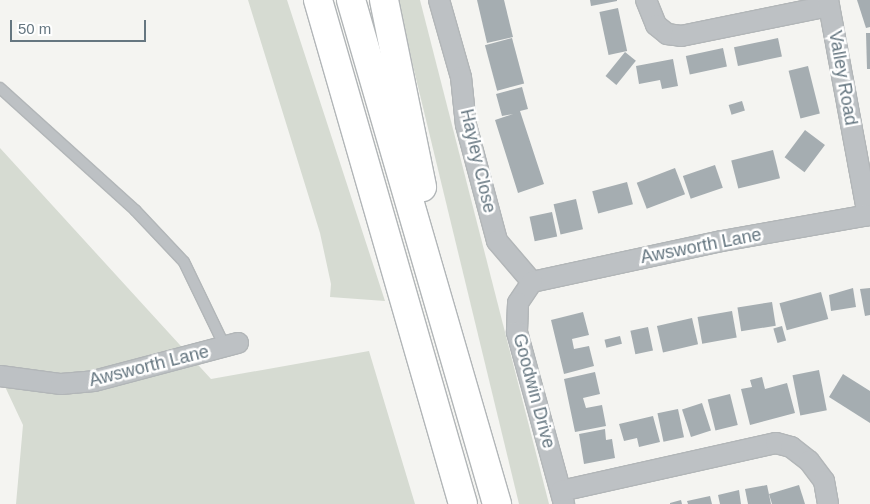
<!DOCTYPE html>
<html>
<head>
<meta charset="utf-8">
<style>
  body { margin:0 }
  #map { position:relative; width:870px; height:504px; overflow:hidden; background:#f4f4f1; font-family:Helvetica,sans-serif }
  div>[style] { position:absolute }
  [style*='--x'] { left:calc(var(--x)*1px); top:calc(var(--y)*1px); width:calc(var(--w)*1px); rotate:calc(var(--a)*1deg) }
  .green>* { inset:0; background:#d6dbd2 }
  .building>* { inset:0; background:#a5adb1; transform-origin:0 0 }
  .roads { filter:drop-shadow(1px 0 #b2b6b8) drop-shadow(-1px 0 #b2b6b8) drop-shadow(0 1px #b2b6b8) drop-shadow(0 -1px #b2b6b8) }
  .service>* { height:10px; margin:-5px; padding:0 5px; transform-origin:5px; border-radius:5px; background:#bdc1c4 }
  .minor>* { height:20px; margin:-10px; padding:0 10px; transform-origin:10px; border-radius:10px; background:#bdc1c4 }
  .trunk>* { height:28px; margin:-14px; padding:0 14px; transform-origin:14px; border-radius:14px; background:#fff }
  span { translate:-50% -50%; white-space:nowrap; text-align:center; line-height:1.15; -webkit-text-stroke:5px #fff; paint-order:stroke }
  .street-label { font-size:18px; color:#657680 }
  .scale { position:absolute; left:10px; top:20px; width:136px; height:22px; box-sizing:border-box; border:2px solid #657680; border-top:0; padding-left:6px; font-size:15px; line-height:18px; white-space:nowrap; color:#657680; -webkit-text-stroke:4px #fff; paint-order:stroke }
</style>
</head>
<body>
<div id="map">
  <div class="green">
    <i style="clip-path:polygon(248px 0,287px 0,385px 301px,330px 297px,331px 284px,320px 233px)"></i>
    <i style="clip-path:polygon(397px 0,420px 0,549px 504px,519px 504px)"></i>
    <i style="clip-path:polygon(0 148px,211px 379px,369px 351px,415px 504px,16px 504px,23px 425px,0 376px)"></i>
  </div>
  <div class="building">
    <i style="clip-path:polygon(477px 0,504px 0,513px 37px,487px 43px)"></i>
    <i style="clip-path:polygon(590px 0,617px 0,617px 1px,591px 6px)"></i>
    <i style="clip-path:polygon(857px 0,870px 0,870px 27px,866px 28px)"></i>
    <i style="left:618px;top:8px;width:44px;height:19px;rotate:78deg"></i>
    <i style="clip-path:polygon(866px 33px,870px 33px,870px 69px,867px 69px)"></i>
    <i style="left:512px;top:38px;width:47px;height:28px;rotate:75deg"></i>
    <i style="left:778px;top:38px;width:19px;height:45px;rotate:78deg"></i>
    <i style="left:723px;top:48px;width:19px;height:38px;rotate:78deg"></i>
    <i style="left:625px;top:52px;width:14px;height:31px;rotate:39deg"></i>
    <i style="clip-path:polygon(673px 59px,678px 86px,662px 89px,660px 80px,639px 84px,636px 66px)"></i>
    <i style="left:808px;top:66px;width:49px;height:20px;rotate:76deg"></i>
    <i style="clip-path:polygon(522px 87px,528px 109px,520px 111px,544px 184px,518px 193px,495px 120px,513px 114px,502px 116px,496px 94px)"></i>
    <i style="left:742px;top:101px;width:10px;height:14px;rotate:73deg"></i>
    <i style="left:805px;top:130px;width:25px;height:34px;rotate:37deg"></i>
    <i style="left:773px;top:150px;width:29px;height:43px;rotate:76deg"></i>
    <i style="left:715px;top:165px;width:24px;height:34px;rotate:71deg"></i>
    <i style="left:675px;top:168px;width:28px;height:41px;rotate:69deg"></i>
    <i style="left:627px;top:182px;width:23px;height:36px;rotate:75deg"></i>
    <i style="left:576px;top:199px;width:31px;height:23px;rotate:77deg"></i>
    <i style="left:552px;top:212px;width:25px;height:23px;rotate:78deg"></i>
    <i style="clip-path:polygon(853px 288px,856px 307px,831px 311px,829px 295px)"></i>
    <i style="clip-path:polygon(870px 288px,870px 315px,865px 316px,860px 289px)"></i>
    <i style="left:821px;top:292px;width:28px;height:43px;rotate:75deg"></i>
    <i style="left:772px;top:302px;width:24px;height:35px;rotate:81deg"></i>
    <i style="left:732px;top:311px;width:27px;height:35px;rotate:80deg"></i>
    <i style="clip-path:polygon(583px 312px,589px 335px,572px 339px,574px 349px,589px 346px,594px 366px,564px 374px,551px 320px)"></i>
    <i style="left:692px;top:318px;width:27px;height:36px;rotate:77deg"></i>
    <i style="left:782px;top:326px;width:15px;height:9px;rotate:74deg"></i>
    <i style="left:648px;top:327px;width:24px;height:18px;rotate:78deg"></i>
    <i style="left:620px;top:336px;width:8px;height:16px;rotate:76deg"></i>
    <i style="left:819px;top:370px;width:41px;height:27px;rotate:79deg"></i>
    <i style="clip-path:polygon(595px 372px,600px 394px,583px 398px,586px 408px,602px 405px,606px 426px,575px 432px,564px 379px)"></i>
    <i style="clip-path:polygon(843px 374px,870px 391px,870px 423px,829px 397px)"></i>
    <i style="clip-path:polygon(762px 377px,765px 389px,787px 383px,795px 413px,750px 425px,741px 389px,752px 387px,750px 380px)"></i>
    <i style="left:730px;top:394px;width:32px;height:23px;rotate:76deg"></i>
    <i style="left:702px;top:403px;width:29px;height:21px;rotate:72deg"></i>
    <i style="left:678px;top:409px;width:29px;height:21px;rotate:78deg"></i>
    <i style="clip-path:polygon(653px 416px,660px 442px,639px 447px,637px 438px,624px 441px,619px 424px)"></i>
    <i style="clip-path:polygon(605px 429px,606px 440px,612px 439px,615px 458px,584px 464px,579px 434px)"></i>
    <i style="clip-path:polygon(767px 485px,771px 504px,748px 504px,745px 489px)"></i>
    <i style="clip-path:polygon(799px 485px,805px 504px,772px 504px,769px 494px)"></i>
    <i style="clip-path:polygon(739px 490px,741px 504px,720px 504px,718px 495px)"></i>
    <i style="clip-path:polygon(710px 496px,712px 504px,688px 504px,687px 501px)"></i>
    <i style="clip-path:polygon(681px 500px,682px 504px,670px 504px,670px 503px)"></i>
  </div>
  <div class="roads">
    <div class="service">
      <i style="--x:0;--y:88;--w:182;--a:42.1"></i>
      <i style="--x:135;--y:210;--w:71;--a:46.7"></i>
      <i style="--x:184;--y:262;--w:94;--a:64.2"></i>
    </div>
    <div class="minor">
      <i style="--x:439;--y:0;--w:80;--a:74.1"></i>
      <i style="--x:461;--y:77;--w:48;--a:84.1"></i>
      <i style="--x:466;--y:125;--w:120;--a:75"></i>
      <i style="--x:497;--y:241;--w:54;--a:49.5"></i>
      <i style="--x:646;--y:0;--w:27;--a:68"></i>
      <i style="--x:656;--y:25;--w:14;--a:39"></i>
      <i style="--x:667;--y:34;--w:14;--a:8"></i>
      <i style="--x:681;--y:36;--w:151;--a:-11.5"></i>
      <i style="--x:828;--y:0;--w:219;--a:79.5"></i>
      <i style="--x:532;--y:282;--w:194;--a:-12.2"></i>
      <i style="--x:722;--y:241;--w:150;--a:-10"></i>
      <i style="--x:532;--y:282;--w:25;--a:124"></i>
      <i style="--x:518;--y:303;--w:29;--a:92"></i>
      <i style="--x:517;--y:332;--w:178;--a:74.7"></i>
      <i style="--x:0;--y:376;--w:62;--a:7.5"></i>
      <i style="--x:61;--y:384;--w:33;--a:-5"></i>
      <i style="--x:94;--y:381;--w:149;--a:-14.8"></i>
      <i style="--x:561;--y:491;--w:220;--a:-12.6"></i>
      <i style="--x:776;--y:443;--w:16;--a:15"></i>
      <i style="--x:791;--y:447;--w:23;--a:38"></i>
      <i style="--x:809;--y:461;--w:25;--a:53"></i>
      <i style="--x:824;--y:481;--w:23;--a:80"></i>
    </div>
    <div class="trunk">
      <i style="--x:318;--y:0;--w:524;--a:73.95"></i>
      <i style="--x:351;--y:0;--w:525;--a:73.84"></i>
      <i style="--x:384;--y:0;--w:191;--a:78.5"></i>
    </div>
  </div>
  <div class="street-label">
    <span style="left:843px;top:78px;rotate:80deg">Valley Road</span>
    <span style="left:478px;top:161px;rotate:77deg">Hayley Close</span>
    <span style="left:701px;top:246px;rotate:-11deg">Awsworth Lane</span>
    <span style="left:149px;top:366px;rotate:-14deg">Awsworth Lane</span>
    <span style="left:534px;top:391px;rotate:75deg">Goodwin Drive</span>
  </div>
  <div class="scale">50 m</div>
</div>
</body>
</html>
